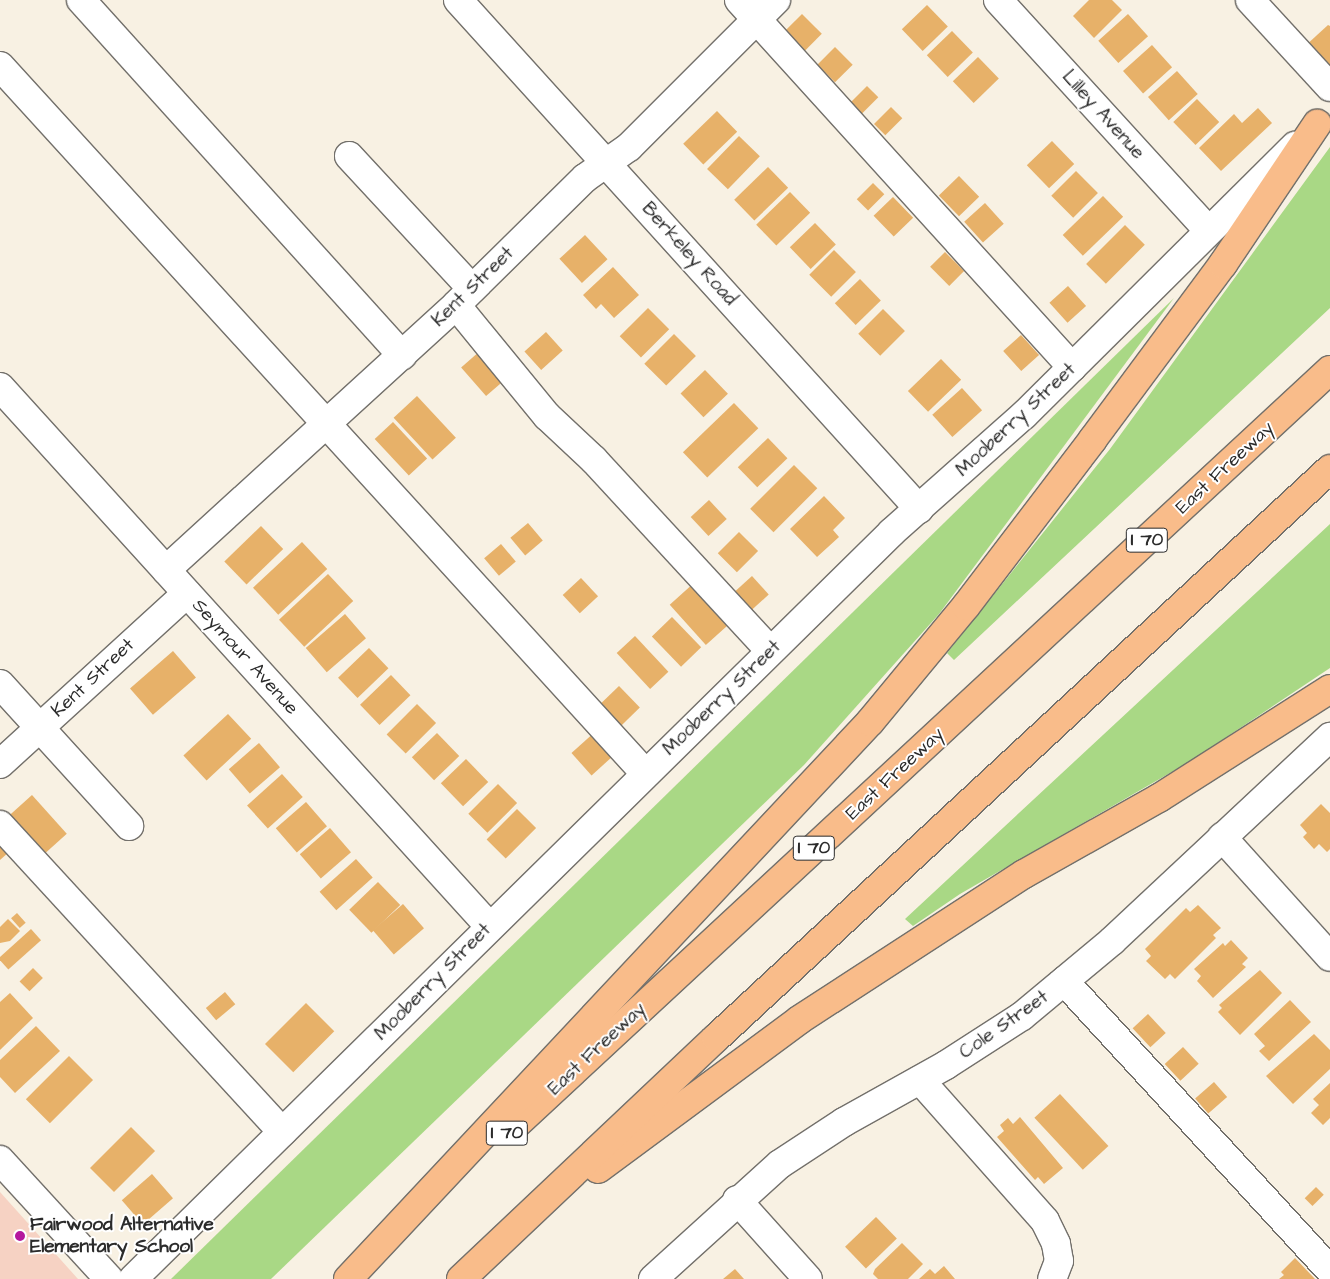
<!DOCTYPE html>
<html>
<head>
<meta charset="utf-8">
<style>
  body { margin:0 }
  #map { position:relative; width:1330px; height:1279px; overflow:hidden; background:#f8f1e3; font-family:"Architects Daughter",sans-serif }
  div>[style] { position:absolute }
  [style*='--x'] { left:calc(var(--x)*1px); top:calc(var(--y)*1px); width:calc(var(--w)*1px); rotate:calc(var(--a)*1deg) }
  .built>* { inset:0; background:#f6d2c3 }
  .green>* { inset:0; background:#a9d885 }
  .building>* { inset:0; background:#e7b169; transform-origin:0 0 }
  .roads { filter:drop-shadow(1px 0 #73706b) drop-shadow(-1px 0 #73706b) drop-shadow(0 1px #73706b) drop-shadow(0 -1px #73706b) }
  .minor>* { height:28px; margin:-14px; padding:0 14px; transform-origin:14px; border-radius:14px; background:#fff }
  .highway>* { height:28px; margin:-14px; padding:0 14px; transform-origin:14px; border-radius:14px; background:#f9bc8a }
  .dots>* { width:14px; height:14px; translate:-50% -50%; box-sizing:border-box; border:2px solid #fff; border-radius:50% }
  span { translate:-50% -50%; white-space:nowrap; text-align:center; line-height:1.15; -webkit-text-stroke:4px #fff; paint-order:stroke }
  .shield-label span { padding:1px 4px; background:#fff; border:1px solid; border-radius:4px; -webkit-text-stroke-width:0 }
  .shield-label { font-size:18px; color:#2b2b2b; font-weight:700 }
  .street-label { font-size:19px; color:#2b2b2b }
  .poi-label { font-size:19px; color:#2b2b2b; font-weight:700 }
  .left { translate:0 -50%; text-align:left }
</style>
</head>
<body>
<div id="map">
  <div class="built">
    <i style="clip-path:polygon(0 1192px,78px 1279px,0 1279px)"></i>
  </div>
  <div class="green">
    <i style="clip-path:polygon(1330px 147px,1330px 308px,954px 660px,947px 653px,1110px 449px)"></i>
    <i style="clip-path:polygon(1174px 298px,939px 614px,804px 765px,271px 1279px,171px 1279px)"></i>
    <i style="clip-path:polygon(1330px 524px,1330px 668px,1189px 762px,960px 894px,913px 926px,905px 919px)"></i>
  </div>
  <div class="building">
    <i style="clip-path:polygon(1089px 0,1112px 0,1122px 10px,1094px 38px,1073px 16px)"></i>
    <i style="left:927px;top:5px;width:30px;height:35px;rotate:46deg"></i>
    <i style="left:802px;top:14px;width:28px;height:27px;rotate:45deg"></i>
    <i style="left:1128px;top:14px;width:30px;height:40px;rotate:48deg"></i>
    <i style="clip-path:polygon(1328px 25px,1330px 26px,1330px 69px,1304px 47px)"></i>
    <i style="left:952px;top:31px;width:30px;height:35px;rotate:46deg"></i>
    <i style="left:1152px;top:45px;width:30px;height:39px;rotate:48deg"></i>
    <i style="left:835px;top:47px;width:25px;height:25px;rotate:45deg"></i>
    <i style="left:978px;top:57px;width:30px;height:35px;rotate:46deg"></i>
    <i style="left:1177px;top:71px;width:31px;height:39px;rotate:48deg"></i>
    <i style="left:867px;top:86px;width:16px;height:24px;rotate:45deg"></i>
    <i style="left:1197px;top:99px;width:32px;height:33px;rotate:46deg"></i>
    <i style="left:891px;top:107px;width:16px;height:24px;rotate:45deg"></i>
    <i style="clip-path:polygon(1258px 108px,1272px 123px,1221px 171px,1199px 148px,1234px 114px,1242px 123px)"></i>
    <i style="left:717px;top:111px;width:29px;height:47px;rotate:46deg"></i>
    <i style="left:739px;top:136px;width:29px;height:46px;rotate:44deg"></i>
    <i style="left:1052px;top:141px;width:32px;height:35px;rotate:46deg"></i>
    <i style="left:768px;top:167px;width:29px;height:47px;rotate:46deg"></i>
    <i style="left:1076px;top:171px;width:31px;height:35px;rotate:45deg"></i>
    <i style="left:959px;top:176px;width:29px;height:28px;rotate:46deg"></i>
    <i style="left:873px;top:183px;width:16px;height:23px;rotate:45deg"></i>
    <i style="left:790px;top:192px;width:29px;height:47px;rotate:46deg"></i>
    <i style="left:1103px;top:196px;width:29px;height:56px;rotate:46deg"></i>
    <i style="left:893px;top:197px;width:29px;height:27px;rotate:46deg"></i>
    <i style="left:985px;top:203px;width:28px;height:28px;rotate:48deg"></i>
    <i style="left:815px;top:223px;width:30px;height:35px;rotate:46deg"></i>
    <i style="left:1125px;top:225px;width:28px;height:55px;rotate:45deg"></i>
    <i style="left:585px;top:235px;width:33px;height:35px;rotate:47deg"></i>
    <i style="left:834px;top:250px;width:31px;height:35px;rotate:45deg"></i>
    <i style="left:945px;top:252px;width:27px;height:21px;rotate:45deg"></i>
    <i style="clip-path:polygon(613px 267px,639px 295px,614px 318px,601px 304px,596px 309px,583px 295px)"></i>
    <i style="left:860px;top:279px;width:30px;height:35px;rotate:46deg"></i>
    <i style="left:1068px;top:286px;width:27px;height:25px;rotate:48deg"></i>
    <i style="left:648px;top:308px;width:30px;height:40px;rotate:45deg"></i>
    <i style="left:883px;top:309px;width:31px;height:35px;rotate:45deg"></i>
    <i style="left:546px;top:332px;width:25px;height:29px;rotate:48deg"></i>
    <i style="left:674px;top:334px;width:31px;height:42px;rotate:45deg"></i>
    <i style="left:1021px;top:335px;width:27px;height:24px;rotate:48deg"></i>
    <i style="left:480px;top:351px;width:38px;height:25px;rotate:49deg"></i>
    <i style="left:941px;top:359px;width:29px;height:46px;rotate:46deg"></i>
    <i style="left:705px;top:370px;width:33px;height:34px;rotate:46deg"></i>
    <i style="left:962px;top:388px;width:30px;height:40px;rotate:48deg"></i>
    <i style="left:417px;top:396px;width:57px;height:32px;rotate:47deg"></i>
    <i style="left:734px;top:403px;width:35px;height:71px;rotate:46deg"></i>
    <i style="left:393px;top:422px;width:50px;height:25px;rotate:47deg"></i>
    <i style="left:768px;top:438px;width:28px;height:42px;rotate:46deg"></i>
    <i style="left:794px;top:465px;width:33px;height:62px;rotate:45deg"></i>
    <i style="clip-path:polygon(824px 496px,845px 518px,833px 530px,839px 537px,817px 557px,790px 529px)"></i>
    <i style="left:709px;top:500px;width:26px;height:25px;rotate:47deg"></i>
    <i style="left:528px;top:523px;width:23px;height:23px;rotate:50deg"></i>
    <i style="left:261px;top:526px;width:32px;height:51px;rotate:46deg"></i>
    <i style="left:739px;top:532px;width:27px;height:30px;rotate:45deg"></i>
    <i style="left:302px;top:542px;width:37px;height:67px;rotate:47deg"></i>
    <i style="left:501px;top:544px;width:23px;height:22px;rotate:50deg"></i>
    <i style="left:328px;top:574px;width:37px;height:67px;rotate:47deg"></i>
    <i style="left:752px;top:576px;width:25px;height:23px;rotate:48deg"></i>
    <i style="left:581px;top:578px;width:25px;height:25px;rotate:47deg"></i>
    <i style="left:695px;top:582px;width:54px;height:34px;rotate:48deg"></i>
    <i style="left:345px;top:614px;width:32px;height:52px;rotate:49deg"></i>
    <i style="left:672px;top:617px;width:42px;height:28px;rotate:46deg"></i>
    <i style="left:635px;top:636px;width:49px;height:25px;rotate:47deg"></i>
    <i style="left:369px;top:648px;width:28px;height:43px;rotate:46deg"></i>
    <i style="left:173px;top:651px;width:35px;height:57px;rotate:49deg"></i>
    <i style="left:391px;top:675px;width:28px;height:43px;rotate:46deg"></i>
    <i style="left:619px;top:686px;width:30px;height:26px;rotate:46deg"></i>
    <i style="left:417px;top:704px;width:27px;height:43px;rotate:45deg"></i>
    <i style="left:228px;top:714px;width:34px;height:61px;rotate:47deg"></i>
    <i style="left:596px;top:731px;width:30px;height:33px;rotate:48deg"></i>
    <i style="left:437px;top:733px;width:32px;height:35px;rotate:46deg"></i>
    <i style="left:259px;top:743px;width:32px;height:40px;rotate:49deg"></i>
    <i style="left:466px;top:759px;width:32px;height:35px;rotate:46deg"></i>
    <i style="left:282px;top:774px;width:31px;height:47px;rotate:48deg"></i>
    <i style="left:498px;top:784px;width:27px;height:42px;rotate:45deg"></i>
    <i style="left:32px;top:795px;width:52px;height:31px;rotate:48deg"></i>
    <i style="left:306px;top:802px;width:32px;height:40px;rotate:49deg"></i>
    <i style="clip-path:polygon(1321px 804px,1330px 813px,1330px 849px,1327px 852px,1319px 844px,1314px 849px,1303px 837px,1307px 833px,1300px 825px)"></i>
    <i style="left:517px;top:809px;width:27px;height:43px;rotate:45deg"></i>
    <i style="left:330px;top:828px;width:32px;height:40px;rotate:49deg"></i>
    <i style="clip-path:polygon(0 843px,9px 852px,0 860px)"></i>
    <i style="left:356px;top:859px;width:25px;height:49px;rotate:48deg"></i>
    <i style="left:378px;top:882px;width:32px;height:40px;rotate:46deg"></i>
    <i style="left:403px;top:904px;width:32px;height:40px;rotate:49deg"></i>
    <i style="clip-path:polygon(1198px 905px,1221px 928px,1213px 935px,1216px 938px,1175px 979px,1170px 974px,1165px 979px,1146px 961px,1151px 956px,1145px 949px,1186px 908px,1190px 912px)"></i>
    <i style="left:17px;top:913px;width:13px;height:8px;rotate:48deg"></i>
    <i style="clip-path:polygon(8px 919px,20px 931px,10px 941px,0 943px,0 927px)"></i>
    <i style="left:31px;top:929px;width:15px;height:44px;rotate:48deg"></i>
    <i style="clip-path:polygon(1231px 940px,1248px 958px,1242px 964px,1246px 967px,1213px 998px,1197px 981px,1201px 976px,1194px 969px,1223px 943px,1225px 946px)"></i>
    <i style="left:33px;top:968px;width:14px;height:19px;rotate:45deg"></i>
    <i style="clip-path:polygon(1260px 970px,1282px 993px,1240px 1035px,1218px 1012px,1222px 1008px,1219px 1005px)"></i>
    <i style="left:225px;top:992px;width:16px;height:25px;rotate:50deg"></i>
    <i style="clip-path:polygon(10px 993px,33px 1018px,0 1050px,0 1002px)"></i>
    <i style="clip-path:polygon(1290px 1000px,1311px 1022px,1269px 1061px,1259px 1051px,1265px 1046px,1254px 1034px)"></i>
    <i style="left:306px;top:1003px;width:40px;height:58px;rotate:45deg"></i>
    <i style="left:1148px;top:1014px;width:26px;height:21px;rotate:47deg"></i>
    <i style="clip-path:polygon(36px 1026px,60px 1051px,15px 1093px,0 1077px,0 1060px)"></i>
    <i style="clip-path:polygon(1314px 1034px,1330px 1050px,1330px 1069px,1293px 1104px,1266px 1076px)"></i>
    <i style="left:1183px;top:1047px;width:23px;height:25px;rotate:47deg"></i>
    <i style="left:69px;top:1056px;width:34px;height:61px;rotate:45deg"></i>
    <i style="left:1214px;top:1082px;width:20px;height:25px;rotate:49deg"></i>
    <i style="clip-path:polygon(1330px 1083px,1330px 1118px,1323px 1125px,1311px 1113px,1319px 1105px,1313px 1099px)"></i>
    <i style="left:1060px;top:1094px;width:71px;height:35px;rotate:47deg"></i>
    <i style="clip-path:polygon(1020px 1117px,1063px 1168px,1044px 1184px,1038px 1177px,1035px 1180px,997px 1137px,1004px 1131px,1000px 1125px,1008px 1118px,1013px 1124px)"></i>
    <i style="left:131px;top:1127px;width:34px;height:58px;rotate:45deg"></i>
    <i style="left:152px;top:1174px;width:32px;height:40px;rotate:49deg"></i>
    <i style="left:1316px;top:1187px;width:11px;height:16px;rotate:45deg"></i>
    <i style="left:876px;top:1217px;width:30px;height:43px;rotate:46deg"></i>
    <i style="clip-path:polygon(902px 1243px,923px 1264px,908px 1279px,878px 1279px,873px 1274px,875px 1269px)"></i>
    <i style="clip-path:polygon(1295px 1258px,1315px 1279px,1279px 1279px,1284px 1275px,1281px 1272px)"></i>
    <i style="clip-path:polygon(944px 1266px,955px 1279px,919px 1279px,930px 1269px,935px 1274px)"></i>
    <i style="clip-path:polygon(735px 1269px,744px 1279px,723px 1279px)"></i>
  </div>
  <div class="roads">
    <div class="minor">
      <i style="--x:81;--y:0;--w:479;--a:47.9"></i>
      <i style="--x:458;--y:0;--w:687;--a:47.83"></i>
      <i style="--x:739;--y:0;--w:496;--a:47.8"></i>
      <i style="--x:998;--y:0;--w:311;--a:47.6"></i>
      <i style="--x:1250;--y:0;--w:118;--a:47.4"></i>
      <i style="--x:0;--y:66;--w:957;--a:47.63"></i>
      <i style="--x:349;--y:156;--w:181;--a:47.2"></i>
      <i style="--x:456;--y:305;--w:144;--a:50.7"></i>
      <i style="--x:547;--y:416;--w:64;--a:43.1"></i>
      <i style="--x:594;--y:460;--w:260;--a:47.3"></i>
      <i style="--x:0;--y:387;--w:728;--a:47.78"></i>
      <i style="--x:166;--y:570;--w:393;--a:-42.4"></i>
      <i style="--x:456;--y:305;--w:181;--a:-44.6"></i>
      <i style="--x:585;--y:178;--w:54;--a:-35.2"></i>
      <i style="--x:629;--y:147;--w:208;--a:-45"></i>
      <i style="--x:0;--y:684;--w:192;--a:47.7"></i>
      <i style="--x:0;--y:764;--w:253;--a:-42.4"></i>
      <i style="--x:0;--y:825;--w:417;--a:47.4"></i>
      <i style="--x:1222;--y:837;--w:161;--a:48"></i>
      <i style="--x:1064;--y:981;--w:393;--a:47.4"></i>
      <i style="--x:920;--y:1080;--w:188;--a:48.4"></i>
      <i style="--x:1045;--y:1221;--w:25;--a:64"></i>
      <i style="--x:1056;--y:1244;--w:17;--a:80"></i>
      <i style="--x:1059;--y:1261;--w:19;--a:111"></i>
      <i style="--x:0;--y:1160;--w:161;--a:47.5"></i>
      <i style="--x:737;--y:1200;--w:106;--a:48.1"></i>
      <i style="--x:133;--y:1279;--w:1065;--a:-44.54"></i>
      <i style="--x:892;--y:532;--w:176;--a:-41.6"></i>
      <i style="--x:1024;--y:415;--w:382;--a:-44.8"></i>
      <i style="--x:653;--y:1279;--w:171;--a:-42.2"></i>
      <i style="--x:780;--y:1164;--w:77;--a:-33.3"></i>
      <i style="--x:844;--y:1122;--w:117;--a:-29.2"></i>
      <i style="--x:946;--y:1065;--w:90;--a:-32.8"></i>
      <i style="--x:1022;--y:1016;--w:117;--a:-39.8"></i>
      <i style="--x:1112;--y:941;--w:299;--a:-43.1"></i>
    </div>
    <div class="highway">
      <i style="--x:510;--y:1130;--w:1118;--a:-42.83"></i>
      <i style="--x:598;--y:1169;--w:250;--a:-36.5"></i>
      <i style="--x:799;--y:1020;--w:268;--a:-33"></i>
      <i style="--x:1024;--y:874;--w:155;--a:-29.4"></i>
      <i style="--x:1159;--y:798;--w:203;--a:-32.5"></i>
      <i style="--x:348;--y:1279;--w:763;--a:-46.86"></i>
      <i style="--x:870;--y:722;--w:151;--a:-50.4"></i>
      <i style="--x:966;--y:606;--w:210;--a:-52.7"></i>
      <i style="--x:1093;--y:439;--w:218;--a:-53.4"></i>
      <i style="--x:1223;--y:264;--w:169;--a:-56.1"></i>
      <i style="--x:461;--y:1279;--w:351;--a:-43.4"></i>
      <i style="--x:716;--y:1038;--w:837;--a:-42.82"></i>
    </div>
  </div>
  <div class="dots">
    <i style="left:20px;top:1236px;background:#b5179e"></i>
  </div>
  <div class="shield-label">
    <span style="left:1147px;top:540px">I 70</span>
    <span style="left:814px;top:848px">I 70</span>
    <span style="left:507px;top:1133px">I 70</span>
  </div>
  <div class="street-label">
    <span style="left:1103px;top:115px;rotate:48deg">Lilley Avenue</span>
    <span style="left:689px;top:254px;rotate:48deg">Berkeley Road</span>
    <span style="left:473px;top:287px;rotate:-44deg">Kent Street</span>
    <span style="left:1016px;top:420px;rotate:-43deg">Mooberry Street</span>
    <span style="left:1225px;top:468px;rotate:-43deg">East Freeway</span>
    <span style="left:245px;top:657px;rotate:48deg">Seymour Avenue</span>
    <span style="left:93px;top:678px;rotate:-43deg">Kent Street</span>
    <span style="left:722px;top:698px;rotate:-44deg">Mooberry Street</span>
    <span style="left:895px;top:774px;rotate:-43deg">East Freeway</span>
    <span style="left:433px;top:982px;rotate:-45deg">Mooberry Street</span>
    <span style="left:1004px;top:1025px;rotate:-35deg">Cole Street</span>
    <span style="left:597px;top:1049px;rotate:-43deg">East Freeway</span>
  </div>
  <div class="poi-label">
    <span class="left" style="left:30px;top:1236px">Fairwood Alternative<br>Elementary School</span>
  </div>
</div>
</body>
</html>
